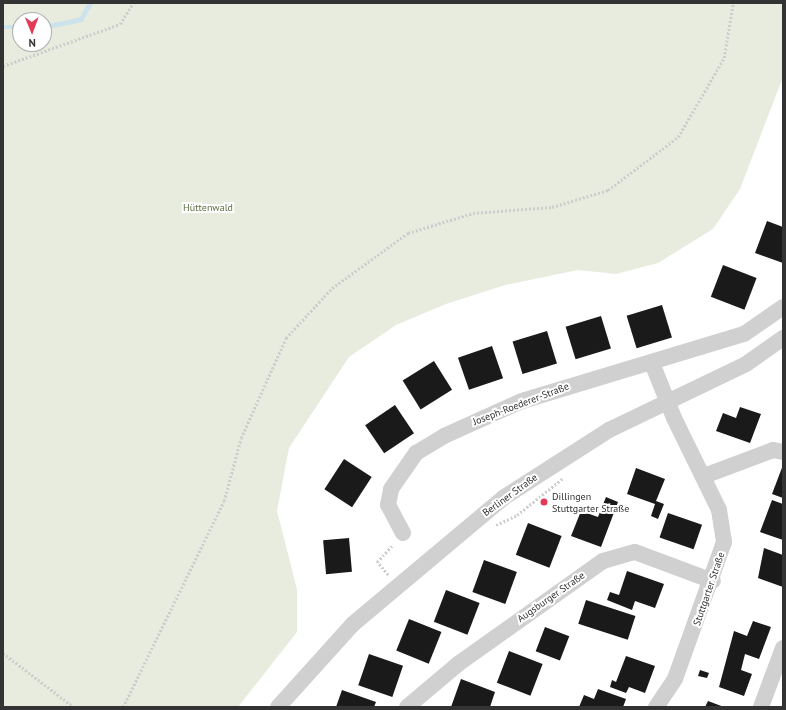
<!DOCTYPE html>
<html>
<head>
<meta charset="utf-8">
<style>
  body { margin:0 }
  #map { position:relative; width:786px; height:710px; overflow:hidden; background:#fff; font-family:"PT Sans",sans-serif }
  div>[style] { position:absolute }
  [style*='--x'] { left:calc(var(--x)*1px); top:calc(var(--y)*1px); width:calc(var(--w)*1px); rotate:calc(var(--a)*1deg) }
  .green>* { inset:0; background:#e7ecdf }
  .stream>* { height:4.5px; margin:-2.25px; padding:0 2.25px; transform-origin:2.25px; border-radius:2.25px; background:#cce3ec }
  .building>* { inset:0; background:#1a1a1a; transform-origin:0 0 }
  .path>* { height:2.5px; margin-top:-1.25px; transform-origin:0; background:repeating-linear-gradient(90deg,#cdcdcd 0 2px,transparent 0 4px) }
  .street>* { height:16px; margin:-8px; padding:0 8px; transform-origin:8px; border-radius:8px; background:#d0d0d0 }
  .dots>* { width:11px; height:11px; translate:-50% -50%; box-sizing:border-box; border:2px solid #fff; border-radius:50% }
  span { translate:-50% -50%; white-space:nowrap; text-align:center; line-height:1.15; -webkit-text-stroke:4px #fff; paint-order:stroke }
  .park-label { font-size:10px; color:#5a6f3f }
  .street-label { font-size:10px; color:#333 }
  .poi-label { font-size:10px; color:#333 }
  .left { translate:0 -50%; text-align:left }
  .frame { position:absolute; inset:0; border:4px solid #333; pointer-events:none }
  .north { position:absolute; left:12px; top:12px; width:40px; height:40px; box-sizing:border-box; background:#fff; border:1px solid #adadad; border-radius:50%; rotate:179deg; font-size:11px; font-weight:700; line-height:16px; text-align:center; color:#333 }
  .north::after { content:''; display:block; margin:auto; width:14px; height:18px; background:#e53a57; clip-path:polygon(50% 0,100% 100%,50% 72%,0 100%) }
</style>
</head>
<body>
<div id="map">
  <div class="green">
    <i style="clip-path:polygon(evenodd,3px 3px,783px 3px,783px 77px,740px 189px,713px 229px,658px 263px,616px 274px,578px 270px,505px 285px,446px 304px,396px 325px,349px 357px,289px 448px,277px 511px,297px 589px,297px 632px,238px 707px,3px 707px,3px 3px,20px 20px,44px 20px,44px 44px,20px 44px,20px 20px)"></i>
  </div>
  <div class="stream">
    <i style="--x:3;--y:27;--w:17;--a:0"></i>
    <i style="--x:44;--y:27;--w:38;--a:-12"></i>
    <i style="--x:81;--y:19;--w:18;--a:-61"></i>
  </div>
  <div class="building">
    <i style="clip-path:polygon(767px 221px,783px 227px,783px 263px,755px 253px)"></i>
    <i style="left:723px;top:265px;width:36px;height:34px;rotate:21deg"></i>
    <i style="left:662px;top:305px;width:34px;height:37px;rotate:73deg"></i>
    <i style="left:601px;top:316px;width:34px;height:37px;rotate:73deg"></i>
    <i style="left:547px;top:331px;width:34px;height:36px;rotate:73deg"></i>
    <i style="left:492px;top:346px;width:34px;height:36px;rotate:71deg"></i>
    <i style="left:434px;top:361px;width:34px;height:37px;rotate:58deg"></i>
    <i style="left:395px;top:405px;width:34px;height:36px;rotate:56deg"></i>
    <i style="clip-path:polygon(740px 407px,761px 414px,750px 443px,716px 431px,723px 413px,736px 418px)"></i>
    <i style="left:344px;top:459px;width:33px;height:36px;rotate:33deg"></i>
    <i style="clip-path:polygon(783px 465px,783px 498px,772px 494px)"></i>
    <i style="clip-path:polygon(636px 468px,665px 479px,656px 501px,664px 504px,658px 519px,651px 516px,655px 504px,627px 494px)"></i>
    <i style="clip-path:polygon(606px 497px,618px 502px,601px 547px,571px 536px,581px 511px,598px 517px)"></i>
    <i style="clip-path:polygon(772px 500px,783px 504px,783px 540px,760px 532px)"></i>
    <i style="left:668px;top:513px;width:36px;height:26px;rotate:19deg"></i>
    <i style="left:528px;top:523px;width:36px;height:34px;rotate:21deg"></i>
    <i style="left:349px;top:538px;width:34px;height:26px;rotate:85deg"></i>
    <i style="clip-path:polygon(764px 548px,783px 555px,783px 587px,758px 578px)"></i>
    <i style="left:484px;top:560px;width:35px;height:34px;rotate:20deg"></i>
    <i style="clip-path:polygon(627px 571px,664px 584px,655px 608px,635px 601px,632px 610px,607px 600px,610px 592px,619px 595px)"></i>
    <i style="left:446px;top:590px;width:36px;height:34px;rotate:21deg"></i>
    <i style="left:586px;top:600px;width:52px;height:25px;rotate:18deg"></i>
    <i style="left:409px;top:619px;width:35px;height:34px;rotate:22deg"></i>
    <i style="clip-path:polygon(753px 621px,771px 627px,759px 659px,745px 654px,741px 670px,752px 674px,744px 696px,719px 687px,734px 631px,747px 636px)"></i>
    <i style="left:545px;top:627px;width:26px;height:26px;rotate:21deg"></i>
    <i style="left:509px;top:651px;width:36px;height:34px;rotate:21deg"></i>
    <i style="left:369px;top:654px;width:36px;height:33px;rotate:19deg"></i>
    <i style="clip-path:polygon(626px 656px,655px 666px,645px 693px,629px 687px,626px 693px,610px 687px,612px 680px,616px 682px)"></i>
    <i style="clip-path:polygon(700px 670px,709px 673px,707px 678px,698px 676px)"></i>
    <i style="clip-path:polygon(461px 679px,495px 692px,490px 707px,451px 707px)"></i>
    <i style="clip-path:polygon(598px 689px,626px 699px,623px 707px,579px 707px,584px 695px,594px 699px)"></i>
    <i style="clip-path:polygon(342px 690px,376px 702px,374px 707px,336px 707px)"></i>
    <i style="clip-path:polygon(708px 701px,724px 707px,705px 707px)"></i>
  </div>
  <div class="path">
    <i style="--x:3;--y:66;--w:124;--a:-19.7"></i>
    <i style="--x:120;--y:24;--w:25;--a:-58"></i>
    <i style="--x:496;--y:525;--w:23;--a:-25"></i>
    <i style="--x:517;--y:515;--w:58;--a:-38.7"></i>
    <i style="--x:388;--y:575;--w:17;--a:-130"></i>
    <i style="--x:377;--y:562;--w:23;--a:-47"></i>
    <i style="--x:3;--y:653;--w:89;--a:37.3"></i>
    <i style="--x:123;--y:707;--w:229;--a:-63.9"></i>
    <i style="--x:224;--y:501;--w:65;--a:-74.9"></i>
    <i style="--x:241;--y:438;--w:110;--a:-65.8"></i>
    <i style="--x:286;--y:338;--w:68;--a:-47.4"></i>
    <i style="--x:332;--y:288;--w:94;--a:-35.9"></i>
    <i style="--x:408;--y:233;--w:68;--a:-17.1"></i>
    <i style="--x:473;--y:213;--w:79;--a:-4.3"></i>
    <i style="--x:552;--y:207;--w:59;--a:-16.9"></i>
    <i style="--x:608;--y:190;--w:88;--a:-37.1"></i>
    <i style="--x:678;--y:137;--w:91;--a:-59.8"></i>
    <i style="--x:724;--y:58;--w:56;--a:-80.7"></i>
  </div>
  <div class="street">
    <i style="--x:652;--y:363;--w:59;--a:68.2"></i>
    <i style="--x:674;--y:418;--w:102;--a:63.9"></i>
    <i style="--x:719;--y:510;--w:32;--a:81"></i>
    <i style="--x:724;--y:542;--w:145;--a:109.7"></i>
    <i style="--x:675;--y:679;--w:34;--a:124"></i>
    <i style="--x:704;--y:476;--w:74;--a:-20.6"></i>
    <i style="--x:773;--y:450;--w:10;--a:11"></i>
    <i style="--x:403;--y:533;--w:32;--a:-118"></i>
    <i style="--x:388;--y:505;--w:16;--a:-79"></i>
    <i style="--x:391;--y:489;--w:44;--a:-55.2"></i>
    <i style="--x:416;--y:453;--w:33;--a:-31"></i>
    <i style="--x:444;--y:436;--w:85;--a:-24.2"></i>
    <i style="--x:522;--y:401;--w:232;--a:-16.8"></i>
    <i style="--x:744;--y:334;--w:47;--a:-34.7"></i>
    <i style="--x:278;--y:707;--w:112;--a:-47.9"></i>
    <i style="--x:353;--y:624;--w:196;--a:-40"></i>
    <i style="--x:503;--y:498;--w:126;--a:-32.7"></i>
    <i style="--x:609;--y:430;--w:152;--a:-25.7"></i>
    <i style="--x:746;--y:364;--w:45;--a:-35.1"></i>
    <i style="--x:407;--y:707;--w:67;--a:-40.1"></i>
    <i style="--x:458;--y:664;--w:178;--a:-35.4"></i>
    <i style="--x:603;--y:561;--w:33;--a:-16"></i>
    <i style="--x:635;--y:552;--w:83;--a:20.4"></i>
    <i style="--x:761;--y:707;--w:63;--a:-69.6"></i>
  </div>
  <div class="dots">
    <i style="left:544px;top:502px;background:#e53a57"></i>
  </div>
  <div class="park-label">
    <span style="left:208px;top:208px">Hüttenwald</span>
  </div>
  <div class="street-label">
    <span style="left:521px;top:404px;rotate:-21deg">Joseph-Roederer-Straße</span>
    <span style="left:510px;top:495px;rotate:-36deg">Berliner Straße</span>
    <span style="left:709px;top:589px;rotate:-71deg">Stuttgarter Straße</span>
    <span style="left:551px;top:597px;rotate:-35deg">Augsburger Straße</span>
  </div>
  <div class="poi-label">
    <span class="left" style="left:552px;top:502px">Dillingen<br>Stuttgarter Straße</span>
  </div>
  <div class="frame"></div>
  <div class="north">N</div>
</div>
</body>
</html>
